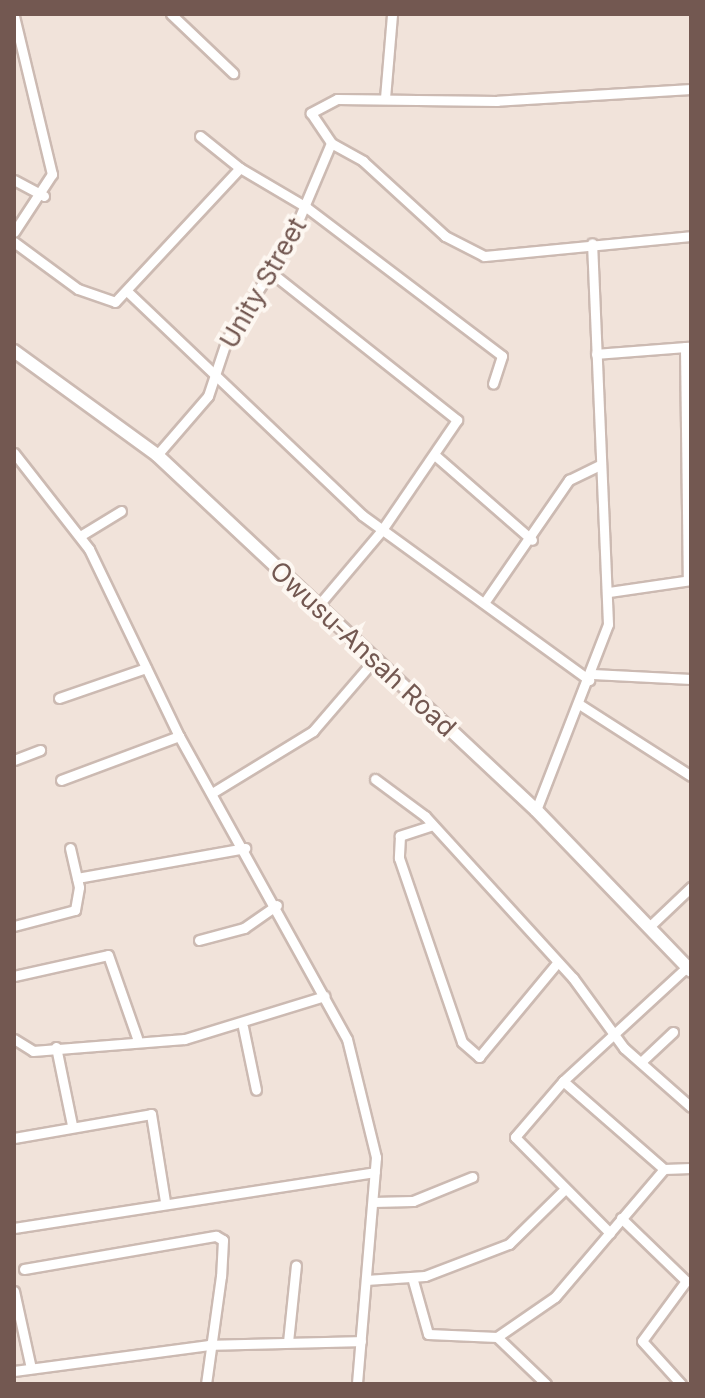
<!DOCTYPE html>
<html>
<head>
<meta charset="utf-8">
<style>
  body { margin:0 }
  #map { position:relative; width:705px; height:1398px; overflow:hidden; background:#fbf2eb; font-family:Inter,sans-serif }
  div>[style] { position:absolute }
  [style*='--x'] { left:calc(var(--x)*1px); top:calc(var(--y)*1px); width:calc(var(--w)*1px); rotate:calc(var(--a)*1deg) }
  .residential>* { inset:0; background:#f1e3da; transform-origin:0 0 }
  .roads { filter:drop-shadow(2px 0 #ccbab2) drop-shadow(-2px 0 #ccbab2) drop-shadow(0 2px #ccbab2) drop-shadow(0 -2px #ccbab2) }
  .street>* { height:9px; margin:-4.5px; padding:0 4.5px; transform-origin:4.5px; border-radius:4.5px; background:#fff }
  .secondary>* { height:12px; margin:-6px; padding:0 6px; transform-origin:6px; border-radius:6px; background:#fff }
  span { translate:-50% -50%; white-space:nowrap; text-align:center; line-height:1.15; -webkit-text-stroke:8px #fdf7f1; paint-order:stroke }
  .street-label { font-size:26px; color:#735851 }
  .frame { position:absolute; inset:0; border:16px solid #735851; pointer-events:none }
</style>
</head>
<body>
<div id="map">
  <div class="residential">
    <i style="left:14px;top:14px;width:677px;height:1370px"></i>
  </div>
  <div class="roads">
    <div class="street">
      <i style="--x:171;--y:14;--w:86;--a:43.6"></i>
      <i style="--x:14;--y:16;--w:163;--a:76.5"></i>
      <i style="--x:52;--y:174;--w:69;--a:123.2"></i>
      <i style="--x:691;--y:89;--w:194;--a:176.5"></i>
      <i style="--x:497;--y:101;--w:160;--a:-179.3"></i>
      <i style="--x:337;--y:99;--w:30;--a:152"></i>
      <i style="--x:311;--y:113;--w:36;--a:56"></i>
      <i style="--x:331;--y:143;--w:37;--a:29"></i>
      <i style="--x:363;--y:161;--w:111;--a:42.4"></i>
      <i style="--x:445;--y:236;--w:44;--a:27.1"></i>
      <i style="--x:484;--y:256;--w:208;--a:-5.5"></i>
      <i style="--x:385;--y:98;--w:84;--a:-85.2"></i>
      <i style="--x:200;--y:136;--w:51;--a:38.7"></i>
      <i style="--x:14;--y:180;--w:34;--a:28"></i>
      <i style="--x:14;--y:242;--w:79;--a:36.3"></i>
      <i style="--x:78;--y:289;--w:39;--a:19"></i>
      <i style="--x:115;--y:302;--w:183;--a:-47"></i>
      <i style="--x:240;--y:168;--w:77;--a:30.6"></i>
      <i style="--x:306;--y:207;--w:246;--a:37.2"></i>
      <i style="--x:502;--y:356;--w:29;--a:108"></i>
      <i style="--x:273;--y:274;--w:235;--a:38.4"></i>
      <i style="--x:457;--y:420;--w:133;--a:124.3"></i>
      <i style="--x:382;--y:530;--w:101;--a:130.2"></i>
      <i style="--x:129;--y:293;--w:322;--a:43.6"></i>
      <i style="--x:362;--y:515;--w:281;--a:36"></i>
      <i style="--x:685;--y:347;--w:232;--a:89.3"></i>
      <i style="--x:596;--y:354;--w:92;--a:-4.4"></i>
      <i style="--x:14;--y:453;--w:122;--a:52"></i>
      <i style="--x:89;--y:549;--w:208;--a:64.3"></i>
      <i style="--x:179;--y:736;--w:346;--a:61"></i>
      <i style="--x:347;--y:1039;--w:122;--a:76.2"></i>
      <i style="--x:376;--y:1157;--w:228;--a:94.8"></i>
      <i style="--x:157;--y:455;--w:78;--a:-49.2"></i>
      <i style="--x:208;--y:396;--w:60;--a:-71.6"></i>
      <i style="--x:227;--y:339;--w:117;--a:-57.5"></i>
      <i style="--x:290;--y:240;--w:105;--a:-67.1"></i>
      <i style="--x:437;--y:457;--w:126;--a:41.1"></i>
      <i style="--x:80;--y:536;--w:48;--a:-31.4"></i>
      <i style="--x:609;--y:592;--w:83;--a:-8.3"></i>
      <i style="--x:484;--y:603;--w:150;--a:-55.4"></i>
      <i style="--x:569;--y:480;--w:34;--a:-26"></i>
      <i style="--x:592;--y:674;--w:99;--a:2.9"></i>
      <i style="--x:59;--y:698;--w:92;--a:-19"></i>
      <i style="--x:579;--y:704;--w:133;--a:32.7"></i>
      <i style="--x:14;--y:760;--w:28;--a:-21"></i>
      <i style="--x:375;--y:779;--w:62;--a:36.5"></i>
      <i style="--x:425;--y:816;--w:219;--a:47.6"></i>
      <i style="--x:573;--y:978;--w:87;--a:53.9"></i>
      <i style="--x:624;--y:1048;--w:89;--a:41.4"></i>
      <i style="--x:61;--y:780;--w:126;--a:-20.4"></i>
      <i style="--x:212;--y:793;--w:119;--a:-31.5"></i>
      <i style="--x:313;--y:731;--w:94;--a:-49.3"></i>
      <i style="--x:536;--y:810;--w:199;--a:-68.8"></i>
      <i style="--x:608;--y:624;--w:381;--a:-92.4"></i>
      <i style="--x:430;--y:826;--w:32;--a:162"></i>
      <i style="--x:400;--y:836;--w:22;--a:93"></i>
      <i style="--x:399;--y:858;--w:194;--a:71.1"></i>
      <i style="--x:462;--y:1042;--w:23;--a:41"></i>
      <i style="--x:479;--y:1057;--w:122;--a:-50.3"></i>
      <i style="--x:77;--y:878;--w:171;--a:-10.1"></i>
      <i style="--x:14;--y:926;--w:63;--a:-14.7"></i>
      <i style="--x:75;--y:910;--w:23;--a:-80"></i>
      <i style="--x:79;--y:887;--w:40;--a:-103"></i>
      <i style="--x:650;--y:926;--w:57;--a:-43.6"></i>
      <i style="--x:199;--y:940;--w:47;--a:-14.9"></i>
      <i style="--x:244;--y:928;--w:40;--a:-34.9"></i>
      <i style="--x:14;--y:976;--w:96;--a:-12.6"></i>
      <i style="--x:108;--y:955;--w:88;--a:70.7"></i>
      <i style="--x:243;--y:1027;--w:64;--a:78.3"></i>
      <i style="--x:14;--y:1039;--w:22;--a:32"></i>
      <i style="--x:33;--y:1051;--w:152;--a:-4.5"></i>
      <i style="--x:185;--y:1039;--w:146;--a:-17.1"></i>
      <i style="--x:56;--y:1047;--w:80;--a:78.4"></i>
      <i style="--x:641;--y:1062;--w:44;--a:-43.2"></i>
      <i style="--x:563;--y:1081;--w:134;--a:41.1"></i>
      <i style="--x:14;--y:1138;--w:139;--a:-9.9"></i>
      <i style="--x:151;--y:1114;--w:88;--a:80.9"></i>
      <i style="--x:373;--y:1202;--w:40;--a:-1.4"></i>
      <i style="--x:413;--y:1201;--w:64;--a:-22.1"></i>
      <i style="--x:621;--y:1218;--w:91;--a:44.1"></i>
      <i style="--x:686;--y:1281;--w:74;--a:126.3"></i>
      <i style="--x:642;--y:1341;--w:58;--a:47.8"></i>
      <i style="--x:14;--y:1228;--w:365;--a:-8.8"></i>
      <i style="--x:610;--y:1233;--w:135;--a:-134.7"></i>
      <i style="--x:515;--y:1137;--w:74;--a:-49.4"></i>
      <i style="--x:563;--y:1081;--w:168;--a:-42.6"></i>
      <i style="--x:24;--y:1269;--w:195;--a:-9.8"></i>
      <i style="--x:216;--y:1236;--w:8;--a:30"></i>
      <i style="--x:223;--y:1240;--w:36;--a:93"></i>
      <i style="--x:221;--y:1276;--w:109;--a:97.9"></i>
      <i style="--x:412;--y:1277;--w:59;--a:74.3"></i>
      <i style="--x:428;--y:1334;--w:69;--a:2.5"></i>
      <i style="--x:497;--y:1337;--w:68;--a:43.8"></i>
      <i style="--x:366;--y:1280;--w:59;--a:-3.9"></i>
      <i style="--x:425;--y:1276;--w:90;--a:-20.9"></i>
      <i style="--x:509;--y:1244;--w:77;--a:-44.5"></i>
      <i style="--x:14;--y:1291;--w:79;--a:77.6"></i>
      <i style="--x:497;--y:1337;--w:70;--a:-34.6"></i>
      <i style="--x:555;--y:1297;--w:168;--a:-49.6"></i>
      <i style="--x:664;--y:1169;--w:27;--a:-2"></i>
      <i style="--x:288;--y:1342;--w:77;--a:-84.1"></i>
      <i style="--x:14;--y:1371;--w:197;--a:-7.6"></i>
      <i style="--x:209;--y:1345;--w:152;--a:-1.5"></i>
    </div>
    <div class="secondary">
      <i style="--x:14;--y:351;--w:177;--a:36"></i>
      <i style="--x:157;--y:455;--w:519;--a:43.13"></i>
      <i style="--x:536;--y:810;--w:223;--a:46.1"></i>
    </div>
  </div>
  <div class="street-label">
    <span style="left:263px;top:283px;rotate:-60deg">Unity Street</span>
    <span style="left:363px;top:649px;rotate:43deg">Owusu-Ansah Road</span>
  </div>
  <div class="frame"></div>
</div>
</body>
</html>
